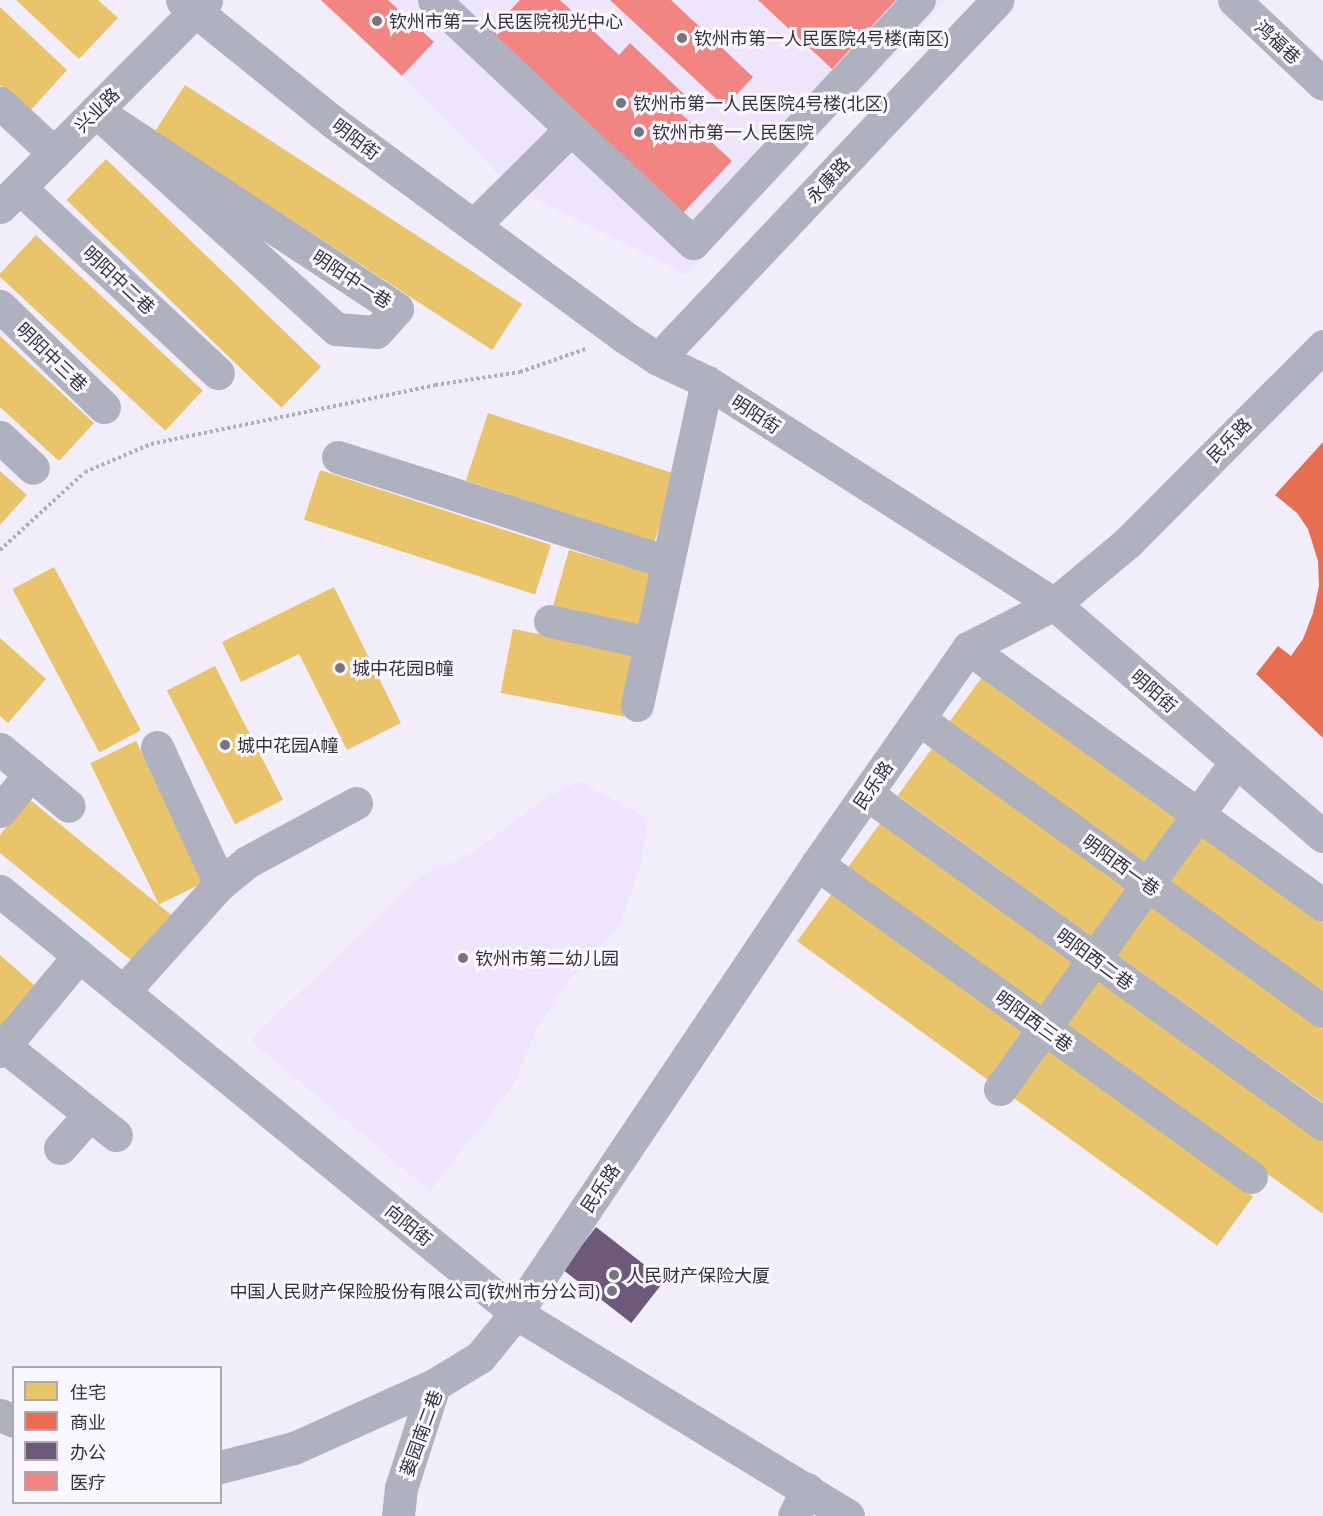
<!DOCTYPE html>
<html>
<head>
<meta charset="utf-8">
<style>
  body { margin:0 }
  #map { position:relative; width:1323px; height:1516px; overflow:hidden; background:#f1edfa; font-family:"Open Sans","Noto Sans SC",sans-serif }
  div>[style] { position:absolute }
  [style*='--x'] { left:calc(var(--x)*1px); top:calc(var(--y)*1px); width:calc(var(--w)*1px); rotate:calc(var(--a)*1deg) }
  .built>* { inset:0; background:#ece5fb }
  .homes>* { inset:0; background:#e9c46a; transform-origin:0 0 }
  .shops>* { inset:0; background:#e76f51 }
  .offices>* { inset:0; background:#6d597a; transform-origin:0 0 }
  .health>* { inset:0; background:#f28482 }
  .path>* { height:4px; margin-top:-2px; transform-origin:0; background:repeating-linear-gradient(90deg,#afafba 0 3px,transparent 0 6px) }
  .minor>* { height:33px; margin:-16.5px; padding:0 16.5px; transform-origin:16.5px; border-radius:16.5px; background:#b0b1be }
  .dots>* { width:16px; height:16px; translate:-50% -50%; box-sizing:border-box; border:3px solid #faf8fe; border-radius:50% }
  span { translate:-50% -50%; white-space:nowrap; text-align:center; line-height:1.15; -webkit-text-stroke:6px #faf8fe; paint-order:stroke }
  .poi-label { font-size:18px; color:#35323d }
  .left { translate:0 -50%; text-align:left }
  .right { translate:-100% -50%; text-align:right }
  .street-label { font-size:18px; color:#35323d }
  .legend { position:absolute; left:12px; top:1366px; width:210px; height:138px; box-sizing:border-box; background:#faf8fe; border:2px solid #aba9b1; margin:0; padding:8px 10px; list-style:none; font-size:18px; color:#35323d }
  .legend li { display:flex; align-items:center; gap:12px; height:30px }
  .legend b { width:30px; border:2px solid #aba9b1 }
</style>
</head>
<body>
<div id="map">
  <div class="built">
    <i style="clip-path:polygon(321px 0,947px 0,686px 275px,512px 188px,402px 76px)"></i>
    <i style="clip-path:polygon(580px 781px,648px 819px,641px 863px,620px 925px,561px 990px,535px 1033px,514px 1084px,430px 1191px,250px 1040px,420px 877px,473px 852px,543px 800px)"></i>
  </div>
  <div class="homes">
    <i style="clip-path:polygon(16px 0,98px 0,118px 18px,79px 59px)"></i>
    <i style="clip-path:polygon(0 7px,67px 70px,29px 112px,0 85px)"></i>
    <i style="left:185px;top:85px;width:402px;height:55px;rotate:33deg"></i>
    <i style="left:106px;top:159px;width:299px;height:57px;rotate:44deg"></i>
    <i style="left:36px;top:235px;width:228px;height:55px;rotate:43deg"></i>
    <i style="clip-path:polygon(0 336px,94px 423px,59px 461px,0 407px)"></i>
    <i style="left:488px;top:413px;width:198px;height:71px;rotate:18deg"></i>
    <i style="left:320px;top:470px;width:243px;height:52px;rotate:18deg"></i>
    <i style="clip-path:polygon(0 471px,27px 495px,0 525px)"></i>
    <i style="left:569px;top:550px;width:87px;height:59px;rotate:16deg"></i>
    <i style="left:54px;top:567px;width:185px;height:47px;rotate:62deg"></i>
    <i style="clip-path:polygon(334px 587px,401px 723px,347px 750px,299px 654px,241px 682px,222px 642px)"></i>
    <i style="left:513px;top:629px;width:126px;height:65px;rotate:11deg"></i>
    <i style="clip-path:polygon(0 638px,46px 679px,8px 723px,0 716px)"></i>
    <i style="left:215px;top:666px;width:150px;height:54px;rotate:63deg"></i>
    <i style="left:982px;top:677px;width:243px;height:58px;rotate:36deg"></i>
    <i style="left:136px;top:741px;width:157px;height:51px;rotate:64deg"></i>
    <i style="left:933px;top:747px;width:242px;height:60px;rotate:36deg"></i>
    <i style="clip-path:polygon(29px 799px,175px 918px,137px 965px,0 853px,0 835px)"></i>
    <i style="left:881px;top:822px;width:241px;height:58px;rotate:36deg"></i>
    <i style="clip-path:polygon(1198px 833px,1323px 923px,1323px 995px,1164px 880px)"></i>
    <i style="left:833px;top:892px;width:239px;height:61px;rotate:36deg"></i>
    <i style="clip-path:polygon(1149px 903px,1323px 1029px,1323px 1103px,1113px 952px)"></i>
    <i style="clip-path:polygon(0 955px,41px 991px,0 1029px)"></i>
    <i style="clip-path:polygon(1095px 977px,1323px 1141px,1323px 1214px,1060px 1024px)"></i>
    <i style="left:1046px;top:1046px;width:256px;height:61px;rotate:36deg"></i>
  </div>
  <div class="shops">
    <i style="clip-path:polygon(1323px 442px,1323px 738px,1256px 674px,1278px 646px,1291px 656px,1303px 639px,1313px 613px,1319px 586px,1318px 561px,1308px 529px,1297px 513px,1275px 495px)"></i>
  </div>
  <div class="offices">
    <i style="left:596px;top:1227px;width:87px;height:54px;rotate:38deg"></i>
  </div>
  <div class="health">
    <i style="clip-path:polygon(321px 0,388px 0,434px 42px,402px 76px)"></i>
    <i style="clip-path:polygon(520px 0,560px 0,619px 55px,630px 43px,687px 97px,676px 109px,732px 161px,681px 215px,488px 34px)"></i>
    <i style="clip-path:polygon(610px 0,671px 0,753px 77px,725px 107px)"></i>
    <i style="clip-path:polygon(758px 0,896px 0,832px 69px)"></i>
  </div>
  <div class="path">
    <i style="--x:0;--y:550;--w:115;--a:-42.5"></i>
    <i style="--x:85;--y:472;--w:72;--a:-23"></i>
    <i style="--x:151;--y:444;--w:290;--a:-11.7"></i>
    <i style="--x:435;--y:385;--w:86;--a:-8.7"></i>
    <i style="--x:520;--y:372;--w:72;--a:-19.4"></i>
  </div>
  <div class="minor">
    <i style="--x:182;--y:0;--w:194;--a:38.9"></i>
    <i style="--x:333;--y:122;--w:360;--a:36.4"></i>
    <i style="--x:623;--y:336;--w:42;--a:33.3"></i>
    <i style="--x:658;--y:359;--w:54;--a:25.1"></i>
    <i style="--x:707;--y:382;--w:412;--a:32.6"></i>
    <i style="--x:1054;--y:604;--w:355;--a:40.8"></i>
    <i style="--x:434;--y:0;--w:355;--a:43.2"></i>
    <i style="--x:693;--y:243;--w:332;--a:-47.1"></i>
    <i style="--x:1234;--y:0;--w:122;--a:43.3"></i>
    <i style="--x:0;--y:103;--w:74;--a:42.8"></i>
    <i style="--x:96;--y:111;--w:360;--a:33.3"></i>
    <i style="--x:397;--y:309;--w:31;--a:132"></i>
    <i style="--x:376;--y:332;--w:40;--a:-175.7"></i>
    <i style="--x:336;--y:329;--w:324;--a:-137.8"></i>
    <i style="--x:20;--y:188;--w:271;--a:43.1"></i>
    <i style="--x:0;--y:207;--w:292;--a:-45.1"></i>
    <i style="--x:474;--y:225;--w:136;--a:-44.7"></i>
    <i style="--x:0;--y:306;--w:145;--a:44.2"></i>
    <i style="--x:658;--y:359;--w:494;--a:-46.6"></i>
    <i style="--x:0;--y:437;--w:45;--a:43.2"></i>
    <i style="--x:338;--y:457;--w:346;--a:17.7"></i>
    <i style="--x:550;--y:621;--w:102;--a:12.4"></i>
    <i style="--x:968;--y:648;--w:438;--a:35.9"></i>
    <i style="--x:637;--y:705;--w:330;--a:-77.8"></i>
    <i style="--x:919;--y:719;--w:498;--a:35.9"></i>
    <i style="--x:157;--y:747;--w:151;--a:65.3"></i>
    <i style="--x:0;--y:749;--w:89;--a:39.6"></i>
    <i style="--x:867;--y:794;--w:563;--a:35.89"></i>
    <i style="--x:0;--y:811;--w:48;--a:-51"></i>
    <i style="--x:817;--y:864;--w:535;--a:35.8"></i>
    <i style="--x:0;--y:891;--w:667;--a:39.28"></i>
    <i style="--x:516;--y:1313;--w:389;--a:31.4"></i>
    <i style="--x:123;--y:992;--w:145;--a:-48.1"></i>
    <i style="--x:220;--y:884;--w:35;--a:-39"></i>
    <i style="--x:247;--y:862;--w:124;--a:-28.4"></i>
    <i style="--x:4;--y:1046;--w:143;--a:38.5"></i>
    <i style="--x:0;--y:1051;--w:124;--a:-50.3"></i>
    <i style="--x:1000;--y:1089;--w:403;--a:-54.2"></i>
    <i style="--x:60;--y:1148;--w:45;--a:-48.6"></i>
    <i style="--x:0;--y:1415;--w:15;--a:23"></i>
    <i style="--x:220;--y:1467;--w:76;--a:-14.4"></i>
    <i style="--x:294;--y:1448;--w:154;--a:-24.2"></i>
    <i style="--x:434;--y:1385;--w:54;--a:-31.3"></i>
    <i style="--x:480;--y:1357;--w:57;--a:-50.7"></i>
    <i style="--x:516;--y:1313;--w:541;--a:-56.16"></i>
    <i style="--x:817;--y:864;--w:264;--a:-55"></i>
    <i style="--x:968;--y:648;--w:97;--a:-27.1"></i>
    <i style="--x:1054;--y:604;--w:95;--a:-39.9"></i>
    <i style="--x:1127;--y:543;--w:278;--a:-45.1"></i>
    <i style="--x:398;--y:1516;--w:28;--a:-84"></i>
    <i style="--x:401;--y:1488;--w:108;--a:-72.2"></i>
    <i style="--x:794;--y:1516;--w:30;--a:-64"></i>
  </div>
  <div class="dots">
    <i style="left:377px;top:21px;background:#77737f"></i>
    <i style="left:682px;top:38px;background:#77737f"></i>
    <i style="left:621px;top:103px;background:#77737f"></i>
    <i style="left:639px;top:132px;background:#77737f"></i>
    <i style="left:340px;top:668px;background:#77737f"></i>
    <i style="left:225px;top:745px;background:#77737f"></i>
    <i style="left:463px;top:958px;background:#77737f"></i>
    <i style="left:614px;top:1275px;background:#77737f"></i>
    <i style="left:612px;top:1291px;background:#77737f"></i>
  </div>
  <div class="poi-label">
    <span class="left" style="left:389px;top:21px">钦州市第一人民医院视光中心</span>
    <span class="left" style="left:694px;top:38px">钦州市第一人民医院4号楼(南区)</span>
    <span class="left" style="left:633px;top:103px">钦州市第一人民医院4号楼(北区)</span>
    <span class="left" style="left:652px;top:132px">钦州市第一人民医院</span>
    <span class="left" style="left:352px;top:668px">城中花园B幢</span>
    <span class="left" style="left:237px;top:745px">城中花园A幢</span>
    <span class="left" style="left:475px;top:958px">钦州市第二幼儿园</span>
    <span class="left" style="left:626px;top:1275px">人民财产保险大厦</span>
    <span class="right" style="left:600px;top:1291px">中国人民财产保险股份有限公司(钦州市分公司)</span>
  </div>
  <div class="street-label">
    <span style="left:1278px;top:42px;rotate:43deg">鸿福巷</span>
    <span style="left:97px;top:110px;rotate:-45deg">兴业路</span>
    <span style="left:356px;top:139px;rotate:37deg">明阳街</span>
    <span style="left:828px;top:180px;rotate:-47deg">永康路</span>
    <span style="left:352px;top:279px;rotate:33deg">明阳中一巷</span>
    <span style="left:119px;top:280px;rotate:43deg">明阳中二巷</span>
    <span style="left:52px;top:357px;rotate:44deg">明阳中三巷</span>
    <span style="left:756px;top:414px;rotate:33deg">明阳街</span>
    <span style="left:1229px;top:440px;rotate:-45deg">民乐路</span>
    <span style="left:1154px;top:691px;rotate:41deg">明阳街</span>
    <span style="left:873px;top:785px;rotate:-55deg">民乐路</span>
    <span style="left:1121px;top:865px;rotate:36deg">明阳西一巷</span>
    <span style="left:1095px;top:959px;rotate:36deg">明阳西二巷</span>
    <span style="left:1034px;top:1021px;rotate:36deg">明阳西三巷</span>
    <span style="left:600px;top:1188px;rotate:-56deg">民乐路</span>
    <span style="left:409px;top:1225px;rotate:39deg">向阳街</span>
    <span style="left:421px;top:1433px;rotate:-70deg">蒌园南二巷</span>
  </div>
  <ul class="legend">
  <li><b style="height:16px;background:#e9c46a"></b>住宅</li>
  <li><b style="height:16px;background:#e76f51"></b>商业</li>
  <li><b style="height:16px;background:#6d597a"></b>办公</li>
  <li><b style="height:16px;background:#f28482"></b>医疗</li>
  </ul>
</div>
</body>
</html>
